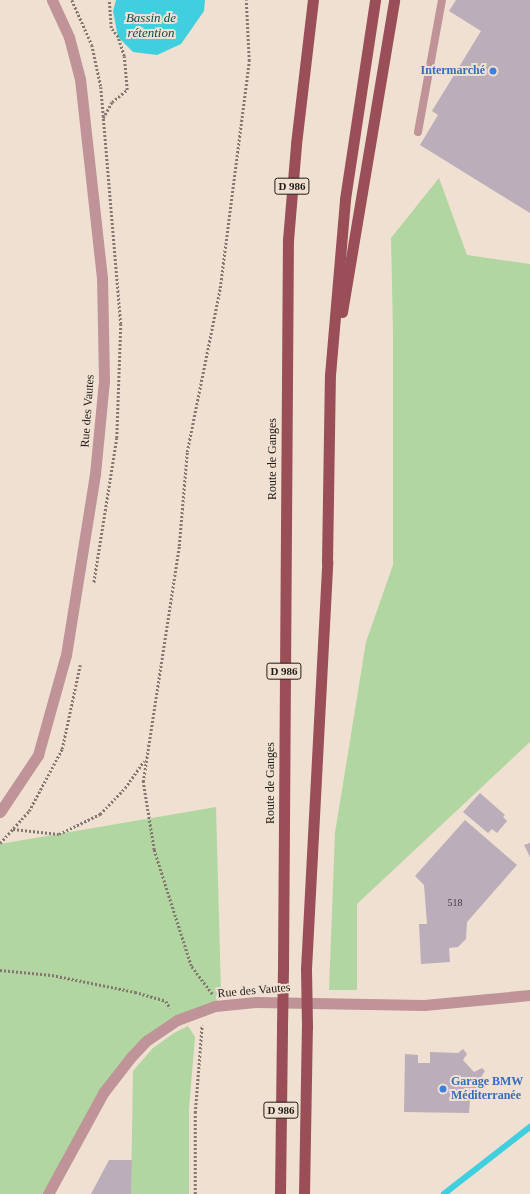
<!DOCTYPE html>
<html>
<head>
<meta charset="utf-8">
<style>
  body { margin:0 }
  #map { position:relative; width:530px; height:1194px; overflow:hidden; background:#efe0d2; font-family:Georgia,serif }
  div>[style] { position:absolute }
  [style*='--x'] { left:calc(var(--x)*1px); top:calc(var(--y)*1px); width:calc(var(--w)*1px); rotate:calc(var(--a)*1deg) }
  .green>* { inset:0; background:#b1d6a1 }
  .water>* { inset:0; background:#40cfde }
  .stream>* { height:5.5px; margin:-2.75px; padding:0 2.75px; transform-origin:2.75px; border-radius:2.75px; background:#40cfde }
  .building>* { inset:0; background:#bbadba }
  .path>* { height:2.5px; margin-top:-1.25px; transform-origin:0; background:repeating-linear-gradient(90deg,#82786f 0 2px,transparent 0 4px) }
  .service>* { height:8px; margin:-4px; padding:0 4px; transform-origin:4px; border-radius:4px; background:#bf9397 }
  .tertiary>* { height:11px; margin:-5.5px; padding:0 5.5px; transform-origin:5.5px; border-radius:5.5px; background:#bf9397 }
  .primary>* { height:11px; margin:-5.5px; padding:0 5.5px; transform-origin:5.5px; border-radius:5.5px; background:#9a4e58 }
  .primary-bridge>* { height:11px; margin:-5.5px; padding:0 5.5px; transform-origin:5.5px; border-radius:5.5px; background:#9a4e58 }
  .dots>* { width:11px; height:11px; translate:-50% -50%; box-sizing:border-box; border:2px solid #efe0d2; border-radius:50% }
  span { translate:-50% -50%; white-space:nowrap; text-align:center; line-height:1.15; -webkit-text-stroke:4px #efe0d2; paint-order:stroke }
  .number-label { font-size:10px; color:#47403f }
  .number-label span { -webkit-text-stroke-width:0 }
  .shield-label span { padding:1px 3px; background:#efe0d2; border:1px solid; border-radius:3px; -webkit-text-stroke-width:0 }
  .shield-label { font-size:11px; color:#201b16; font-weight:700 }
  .shop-label { font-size:12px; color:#366cbe; font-weight:700 }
  .right { translate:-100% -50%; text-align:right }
  .left { translate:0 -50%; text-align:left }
  .street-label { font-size:12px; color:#201b16 }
  .water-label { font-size:13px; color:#0d4b51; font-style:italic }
</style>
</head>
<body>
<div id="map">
  <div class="green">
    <i style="clip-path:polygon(439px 178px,467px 255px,530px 264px,530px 742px,357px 904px,357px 990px,329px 990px,335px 833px,366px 642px,393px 565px,393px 332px,391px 238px)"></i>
    <i style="clip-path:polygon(216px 807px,221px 993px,215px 1006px,199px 1012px,131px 1056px,48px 1194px,0 1194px,0 844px)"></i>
    <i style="clip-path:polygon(188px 1026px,195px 1037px,189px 1109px,189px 1194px,131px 1194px,133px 1071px,153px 1048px,174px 1033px)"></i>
  </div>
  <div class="water">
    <i style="clip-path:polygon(116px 0,205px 0,204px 11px,181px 44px,157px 55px,133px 52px,118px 37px,113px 11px)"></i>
  </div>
  <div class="stream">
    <i style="--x:444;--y:1194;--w:109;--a:-37.9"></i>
  </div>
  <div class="building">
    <i style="clip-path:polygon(456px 0,530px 0,530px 213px,420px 145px,438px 115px,432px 111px,481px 31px,449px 11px)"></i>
    <i style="clip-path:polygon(480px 793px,505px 815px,503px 817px,507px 821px,497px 833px,492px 829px,488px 833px,463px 812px)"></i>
    <i style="clip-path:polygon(465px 820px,517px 865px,467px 922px,466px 939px,458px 947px,449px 948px,450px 962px,421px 964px,419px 924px,427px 924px,424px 885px,415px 876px)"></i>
    <i style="clip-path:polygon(530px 843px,530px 857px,524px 845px)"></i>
    <i style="clip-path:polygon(463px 1049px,467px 1054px,463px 1060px,474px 1072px,482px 1068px,485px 1071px,481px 1077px,481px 1101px,470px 1101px,469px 1113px,404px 1112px,405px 1054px,418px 1055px,418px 1063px,430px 1063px,430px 1052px,458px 1053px)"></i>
    <i style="clip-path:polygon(109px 1160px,132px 1160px,131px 1194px,91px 1194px)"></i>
  </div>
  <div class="path">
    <i style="--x:72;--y:0;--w:49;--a:66"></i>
    <i style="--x:92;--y:45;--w:43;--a:77.9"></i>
    <i style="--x:101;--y:87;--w:238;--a:85.2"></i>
    <i style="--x:121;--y:324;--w:114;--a:92"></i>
    <i style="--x:117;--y:438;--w:147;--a:99"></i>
    <i style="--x:103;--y:118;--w:18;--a:-61"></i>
    <i style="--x:112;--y:102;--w:19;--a:-39"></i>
    <i style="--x:127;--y:90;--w:34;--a:-95"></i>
    <i style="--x:124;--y:56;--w:20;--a:-108"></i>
    <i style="--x:118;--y:37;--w:11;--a:-128"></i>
    <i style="--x:111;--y:28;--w:28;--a:-94"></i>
    <i style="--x:13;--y:829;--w:46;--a:6.2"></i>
    <i style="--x:59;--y:834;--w:46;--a:-26"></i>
    <i style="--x:100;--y:814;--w:36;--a:-46"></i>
    <i style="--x:125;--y:788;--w:33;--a:-55"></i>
    <i style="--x:0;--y:843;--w:43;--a:-47.8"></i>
    <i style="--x:29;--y:811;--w:70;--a:-62"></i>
    <i style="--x:62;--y:749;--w:86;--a:-77.9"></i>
    <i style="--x:0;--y:970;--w:52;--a:5.5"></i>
    <i style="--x:52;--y:975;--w:85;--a:11.6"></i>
    <i style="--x:135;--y:992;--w:32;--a:16"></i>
    <i style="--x:166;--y:1001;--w:8;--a:60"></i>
    <i style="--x:212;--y:994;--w:35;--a:-127"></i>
    <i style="--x:191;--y:966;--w:122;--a:-107.7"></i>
    <i style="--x:154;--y:850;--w:69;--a:-99.2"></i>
    <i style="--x:143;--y:782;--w:239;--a:-81.3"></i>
    <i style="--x:179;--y:546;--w:94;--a:-85.1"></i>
    <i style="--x:187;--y:452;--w:167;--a:-78.6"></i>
    <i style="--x:220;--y:288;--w:229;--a:-82.7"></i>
    <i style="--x:249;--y:61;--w:61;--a:-92.8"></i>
    <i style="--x:195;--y:1194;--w:81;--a:-90"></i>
    <i style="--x:195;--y:1113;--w:88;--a:-85.5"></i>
  </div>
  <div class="service">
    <i style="--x:418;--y:132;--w:134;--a:-79.7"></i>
  </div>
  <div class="tertiary">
    <i style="--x:0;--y:812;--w:69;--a:-56.3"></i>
    <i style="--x:38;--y:755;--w:104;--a:-74.4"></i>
    <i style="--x:66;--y:655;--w:183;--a:-80.9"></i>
    <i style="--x:95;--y:474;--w:94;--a:-84.5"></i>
    <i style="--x:104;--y:380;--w:102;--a:-91.1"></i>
    <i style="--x:102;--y:278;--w:200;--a:-96.3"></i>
    <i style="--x:80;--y:79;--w:43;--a:-104.7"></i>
    <i style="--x:69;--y:37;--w:41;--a:-114.7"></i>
    <i style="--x:48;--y:1194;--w:115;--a:-61.4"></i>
    <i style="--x:103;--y:1093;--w:46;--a:-52.1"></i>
    <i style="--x:131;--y:1057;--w:22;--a:-47"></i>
    <i style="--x:146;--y:1041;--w:37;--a:-34"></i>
    <i style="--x:177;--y:1020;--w:40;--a:-20.2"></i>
    <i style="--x:215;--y:1006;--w:41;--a:-5.6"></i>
    <i style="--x:256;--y:1002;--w:168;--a:1"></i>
    <i style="--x:424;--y:1005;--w:106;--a:-5.4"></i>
  </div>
  <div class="primary">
    <i style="--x:342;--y:312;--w:316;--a:-80.5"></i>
    <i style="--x:283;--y:969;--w:729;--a:-89.61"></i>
    <i style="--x:288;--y:240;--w:96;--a:-85.2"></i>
    <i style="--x:296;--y:144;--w:145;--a:-83.3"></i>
    <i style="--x:306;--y:969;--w:408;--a:-87"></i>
    <i style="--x:327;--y:562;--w:187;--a:-89.1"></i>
    <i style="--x:330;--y:375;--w:177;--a:-85.1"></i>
    <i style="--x:345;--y:199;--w:201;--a:-81.4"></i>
    <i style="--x:280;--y:1194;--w:168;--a:-89.3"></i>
    <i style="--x:304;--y:1194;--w:167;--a:-89"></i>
  </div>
  <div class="primary-bridge">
    <i style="--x:306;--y:969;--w:58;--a:89"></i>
    <i style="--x:282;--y:1026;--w:57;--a:-89"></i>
  </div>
  <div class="dots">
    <i style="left:493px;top:71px;background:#3f7fe0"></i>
    <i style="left:443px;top:1089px;background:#3f7fe0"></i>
  </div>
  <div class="number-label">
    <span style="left:455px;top:903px">518</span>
  </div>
  <div class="shield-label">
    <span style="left:292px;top:186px">D 986</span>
    <span style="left:284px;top:671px">D 986</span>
    <span style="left:281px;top:1110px">D 986</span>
  </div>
  <div class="shop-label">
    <span class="right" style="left:485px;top:71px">Intermarché</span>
    <span class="left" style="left:451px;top:1089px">Garage BMW<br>Méditerranée</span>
  </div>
  <div class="street-label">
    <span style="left:88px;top:411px;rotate:-86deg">Rue des Vautes</span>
    <span style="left:273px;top:459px;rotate:-90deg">Route de Ganges</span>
    <span style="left:271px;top:783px;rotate:-90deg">Route de Ganges</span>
    <span style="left:254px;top:991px;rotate:-5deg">Rue des Vautes</span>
  </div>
  <div class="water-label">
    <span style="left:151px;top:26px">Bassin de<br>rétention</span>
  </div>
</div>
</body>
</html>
